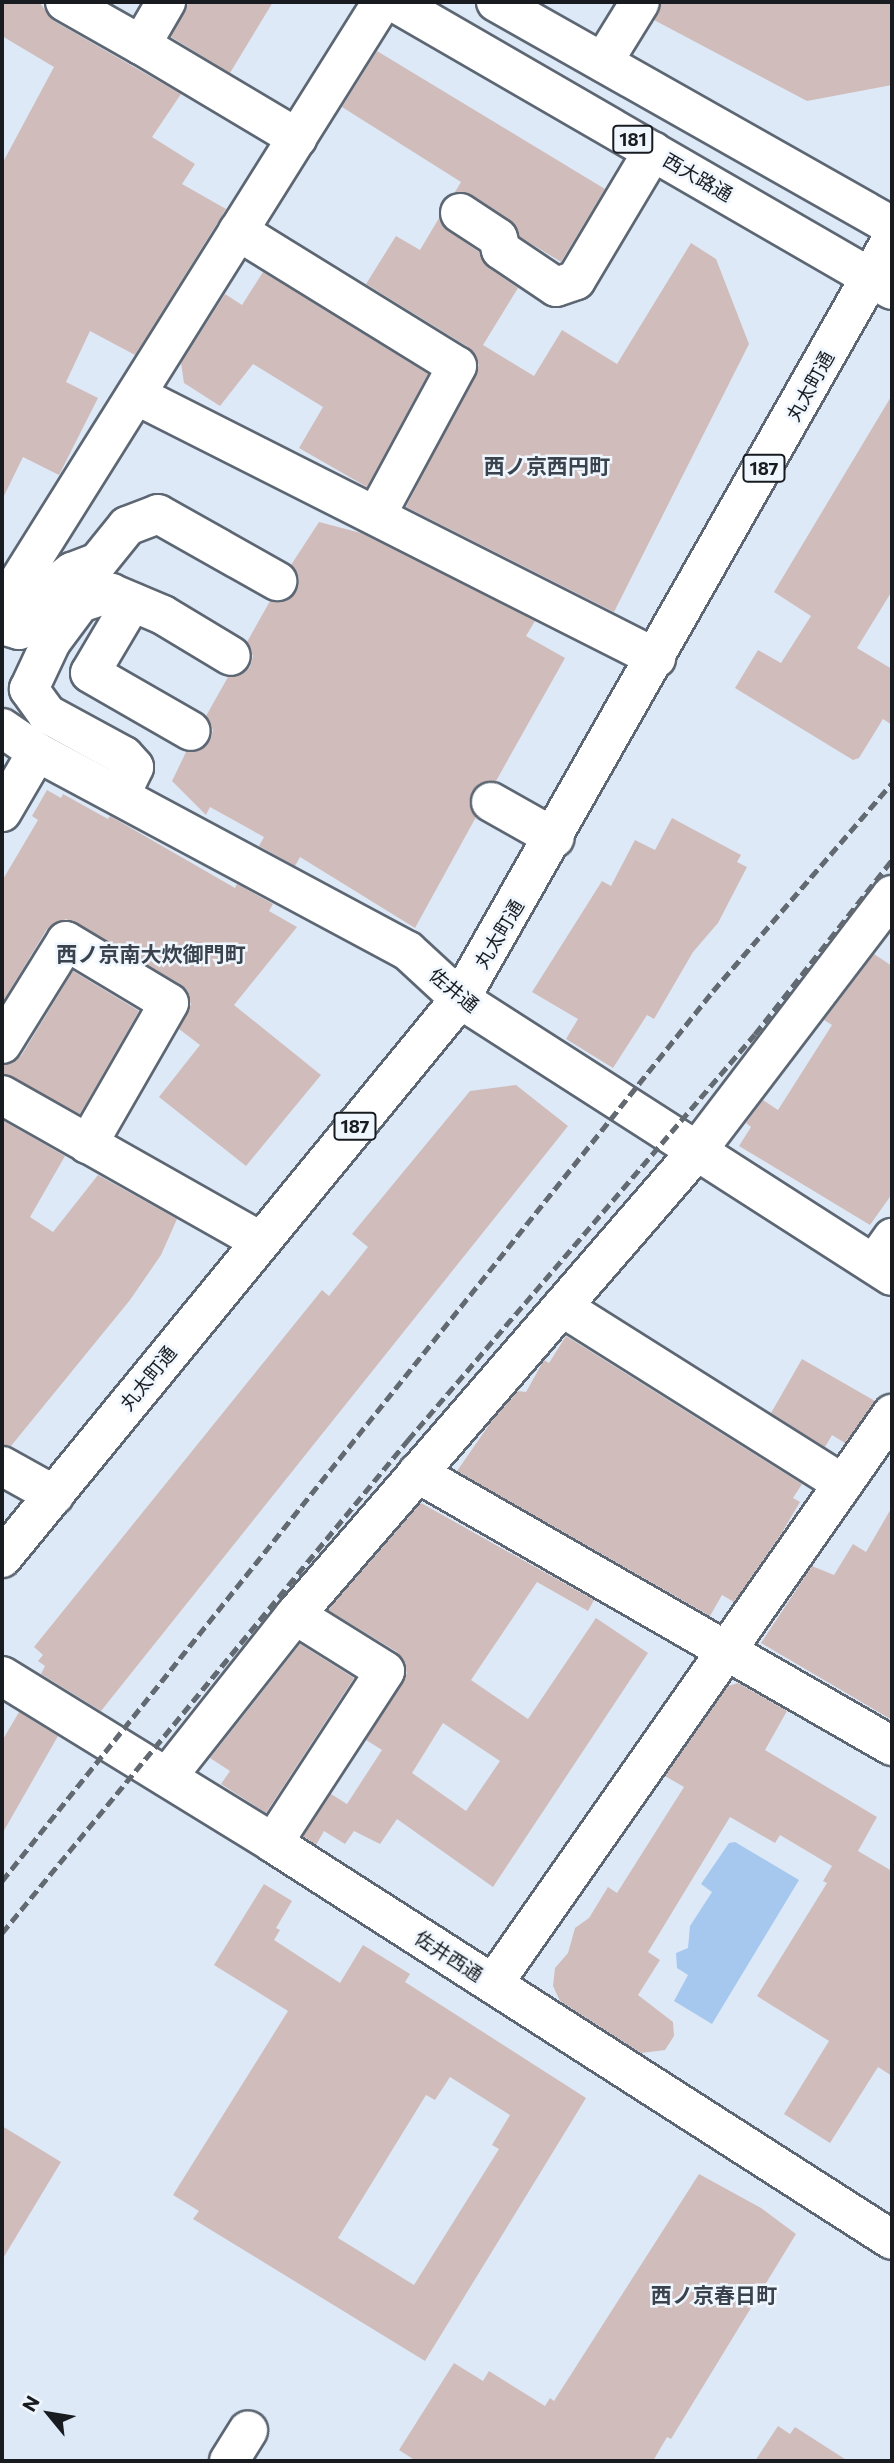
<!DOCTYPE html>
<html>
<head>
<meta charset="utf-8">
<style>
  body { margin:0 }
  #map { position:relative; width:894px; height:2463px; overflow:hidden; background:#dde9f7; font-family:Commissioner,"Noto Sans JP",sans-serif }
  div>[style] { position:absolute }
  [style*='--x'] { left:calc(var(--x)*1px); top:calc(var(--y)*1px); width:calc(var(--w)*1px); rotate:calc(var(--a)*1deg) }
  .green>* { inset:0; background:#a7c8ee }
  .building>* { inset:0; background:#d0bdbb }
  .roads { filter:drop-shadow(2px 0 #5d6773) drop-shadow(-2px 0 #5d6773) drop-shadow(0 2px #5d6773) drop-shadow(0 -2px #5d6773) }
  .minor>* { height:38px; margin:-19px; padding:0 19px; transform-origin:19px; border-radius:19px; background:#fff }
  .major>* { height:38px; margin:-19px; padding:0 19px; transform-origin:19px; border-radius:19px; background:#fff }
  .rail>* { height:5px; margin-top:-2.5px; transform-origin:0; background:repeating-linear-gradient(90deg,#626971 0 10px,transparent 0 15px) }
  span { translate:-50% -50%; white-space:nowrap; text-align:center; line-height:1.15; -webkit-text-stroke:5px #eff6fe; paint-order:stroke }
  .shield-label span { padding:2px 5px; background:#eff6fe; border:2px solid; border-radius:5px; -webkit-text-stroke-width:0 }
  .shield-label { font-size:18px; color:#181c21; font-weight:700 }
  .street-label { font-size:19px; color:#181c21 }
  .neighbourhood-label { font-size:21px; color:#39424d; font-weight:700 }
  .frame { position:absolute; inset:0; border:4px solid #181c21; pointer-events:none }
  .north { position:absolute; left:14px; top:2379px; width:70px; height:70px; -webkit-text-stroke:5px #eff6fe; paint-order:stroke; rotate:300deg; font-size:19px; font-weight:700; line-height:28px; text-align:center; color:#181c21 }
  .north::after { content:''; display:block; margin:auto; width:24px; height:32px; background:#181c21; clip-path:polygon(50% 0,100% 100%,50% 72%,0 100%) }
</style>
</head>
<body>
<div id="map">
  <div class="green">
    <i style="clip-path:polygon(735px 1842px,799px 1880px,712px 2024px,674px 2001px,688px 1975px,677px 1968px,676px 1953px,688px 1948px,690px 1926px,712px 1892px,701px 1884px,729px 1843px)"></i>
  </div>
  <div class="building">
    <i style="clip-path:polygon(2px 2px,39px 2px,54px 21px,181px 94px,152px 137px,195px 164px,182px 184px,226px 209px,135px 355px,90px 331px,66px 382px,98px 398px,59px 475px,23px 457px,2px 500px,2px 164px,54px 67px,2px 36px)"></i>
    <i style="clip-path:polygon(189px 2px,273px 2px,230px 73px,171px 37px)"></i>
    <i style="clip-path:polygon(662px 2px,892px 2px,892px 85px,807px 101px,654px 20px)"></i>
    <i style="clip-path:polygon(377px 51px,605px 189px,561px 262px,520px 237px,510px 220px,472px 195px,455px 192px,461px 182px,342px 107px)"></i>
    <i style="clip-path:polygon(439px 218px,448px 231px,479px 252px,489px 268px,518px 288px,483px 345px,534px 376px,562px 330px,617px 364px,691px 243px,716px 259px,749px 344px,614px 612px,406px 507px,479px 365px,468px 347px,366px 284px,396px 236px,420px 250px)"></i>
    <i style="clip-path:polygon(263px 272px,428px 374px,367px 487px,299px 448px,323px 407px,253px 364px,220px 406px,184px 383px,181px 363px,225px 294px,242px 305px)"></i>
    <i style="clip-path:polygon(892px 395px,892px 591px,857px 648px,892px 669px,892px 725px,883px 719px,859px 758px,853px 760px,735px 688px,758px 650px,781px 663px,811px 616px,774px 592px)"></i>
    <i style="clip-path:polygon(319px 522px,361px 533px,535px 621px,526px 636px,565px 658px,496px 781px,480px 783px,472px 792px,469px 803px,476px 817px,415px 928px,300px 857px,295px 866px,259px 846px,264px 837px,210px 807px,206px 815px,172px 781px,186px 752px,201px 750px,210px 741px,213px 730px,206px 716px,228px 677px,241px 675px,250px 667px,253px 656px,247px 642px,270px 601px,288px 600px,296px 592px,299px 580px,291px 565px)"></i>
    <i style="clip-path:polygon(47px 790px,61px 798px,63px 794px,108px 819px,110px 816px,235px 888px,237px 884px,273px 904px,269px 911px,297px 927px,234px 1005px,321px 1075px,246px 1166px,159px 1097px,200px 1045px,179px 1029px,191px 1004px,180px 984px,66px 919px,47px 929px,2px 1003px,2px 881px,38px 820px,32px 816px)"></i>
    <i style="clip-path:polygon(672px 818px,741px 855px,737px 862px,747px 867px,718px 923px,693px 952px,654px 1019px,647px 1015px,613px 1068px,566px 1039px,578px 1019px,532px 992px,602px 881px,611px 886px,635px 840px,655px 850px)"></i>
    <i style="clip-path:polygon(874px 954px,892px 966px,892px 1194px,870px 1225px,739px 1146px,751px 1127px,746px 1123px,763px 1100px,778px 1110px,832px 1025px,824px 1020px)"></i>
    <i style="clip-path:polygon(73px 971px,139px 1011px,80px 1114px,2px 1073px,2px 1066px,21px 1056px)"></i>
    <i style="clip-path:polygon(516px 1085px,568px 1126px,101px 1711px,41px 1674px,45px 1666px,38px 1661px,43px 1655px,34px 1647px,322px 1290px,329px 1296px,368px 1247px,352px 1234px,470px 1091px)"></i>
    <i style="clip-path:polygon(2px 1120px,65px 1156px,30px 1217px,53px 1232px,98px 1175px,177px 1219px,161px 1255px,130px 1300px,11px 1446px,2px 1444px)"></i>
    <i style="clip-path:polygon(566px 1336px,802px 1484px,793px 1498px,800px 1502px,781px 1534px,734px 1602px,722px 1595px,710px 1616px,457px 1471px,491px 1422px,518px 1391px,526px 1392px,544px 1360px,549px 1363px)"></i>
    <i style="clip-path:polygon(802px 1359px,875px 1401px,845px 1443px,832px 1435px,825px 1447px,771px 1413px)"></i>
    <i style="clip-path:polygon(evenodd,421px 1503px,594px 1600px,588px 1611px,537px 1582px,471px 1680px,528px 1719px,596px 1618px,648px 1653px,493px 1887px,397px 1819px,380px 1844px,354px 1831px,345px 1844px,324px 1831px,316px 1845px,303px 1836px,331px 1794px,347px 1804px,382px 1750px,366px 1740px,407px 1673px,397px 1652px,328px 1610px,421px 1503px,443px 1723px,500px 1761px,466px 1811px,412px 1773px,443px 1723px)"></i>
    <i style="clip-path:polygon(892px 1507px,892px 1720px,761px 1643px,812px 1566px,834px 1575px,853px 1544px,866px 1552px)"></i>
    <i style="clip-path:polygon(300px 1644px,354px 1678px,266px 1813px,221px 1784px,230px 1771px,210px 1758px)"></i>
    <i style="clip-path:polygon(738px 1683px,787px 1711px,765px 1750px,877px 1817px,858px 1851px,892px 1871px,892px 2076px,878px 2067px,830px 2143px,784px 2114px,829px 2041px,757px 1996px,827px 1883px,823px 1881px,832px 1866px,780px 1835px,775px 1843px,730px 1817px,648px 1952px,660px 1960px,638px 1995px,673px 2022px,674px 2036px,665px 2050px,641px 2053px,560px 2001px,553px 1986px,555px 1968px,568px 1953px,575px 1928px,589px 1918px,608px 1887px,617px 1893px,684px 1787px,665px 1776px,728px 1686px)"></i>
    <i style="clip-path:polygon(19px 1712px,58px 1736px,2px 1834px,2px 1741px)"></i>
    <i style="clip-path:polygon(evenodd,264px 1884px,292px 1901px,276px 1928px,280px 1930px,274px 1940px,340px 1983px,363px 1945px,410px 1974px,405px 1982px,586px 2098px,425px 2361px,193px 2219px,199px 2211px,173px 2195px,288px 2011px,214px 1965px,264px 1884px,450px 2077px,510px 2115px,492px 2145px,499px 2149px,414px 2285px,338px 2238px,426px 2095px,435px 2100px,450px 2077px)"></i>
    <i style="clip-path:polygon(2px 2126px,61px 2162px,2px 2260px)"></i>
    <i style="clip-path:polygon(699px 2174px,761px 2208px,796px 2234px,671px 2439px,667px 2437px,653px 2461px,416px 2461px,399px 2450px,454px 2363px,483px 2381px,489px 2371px,545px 2406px,550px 2398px,554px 2401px)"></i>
    <i style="clip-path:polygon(778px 2426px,790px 2434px,795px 2427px,848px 2461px,755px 2461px)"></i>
  </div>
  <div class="roads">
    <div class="minor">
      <i style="--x:65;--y:2;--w:87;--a:29.5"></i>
      <i style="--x:141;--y:45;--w:50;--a:-59.8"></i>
      <i style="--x:141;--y:45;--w:182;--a:30.8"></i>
      <i style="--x:603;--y:62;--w:70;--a:-58.3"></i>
      <i style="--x:460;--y:213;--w:45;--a:33.3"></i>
      <i style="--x:498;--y:238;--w:12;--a:76"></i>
      <i style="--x:501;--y:250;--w:66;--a:33.9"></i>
      <i style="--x:556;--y:287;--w:21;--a:-19"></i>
      <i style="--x:576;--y:280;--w:150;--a:-59.2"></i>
      <i style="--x:238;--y:231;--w:257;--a:31.7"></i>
      <i style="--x:457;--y:366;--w:170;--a:118.4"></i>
      <i style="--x:136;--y:395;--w:583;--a:26.83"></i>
      <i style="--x:132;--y:602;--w:82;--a:120.6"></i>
      <i style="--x:90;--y:673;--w:116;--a:29.9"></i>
      <i style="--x:2;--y:608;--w:715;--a:-57.91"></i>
      <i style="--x:2;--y:625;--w:18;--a:16"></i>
      <i style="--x:19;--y:630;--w:13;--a:-32"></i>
      <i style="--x:30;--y:623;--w:41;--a:-57.8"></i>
      <i style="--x:52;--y:588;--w:26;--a:-39"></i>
      <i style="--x:72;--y:572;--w:28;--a:-21"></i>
      <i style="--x:98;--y:562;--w:46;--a:-51.1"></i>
      <i style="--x:127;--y:526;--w:33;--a:-21"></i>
      <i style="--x:158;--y:514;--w:137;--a:29.4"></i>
      <i style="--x:2;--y:728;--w:42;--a:34.4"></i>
      <i style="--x:37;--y:752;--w:421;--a:28.2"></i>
      <i style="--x:408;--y:951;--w:71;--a:42.7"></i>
      <i style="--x:460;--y:999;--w:513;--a:32.67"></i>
      <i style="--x:120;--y:796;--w:32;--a:-64"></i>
      <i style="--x:134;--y:767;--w:15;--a:-132"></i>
      <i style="--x:124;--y:756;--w:88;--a:-151.4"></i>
      <i style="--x:47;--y:714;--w:31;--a:-126"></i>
      <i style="--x:29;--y:689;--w:52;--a:-64.9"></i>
      <i style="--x:51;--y:642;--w:49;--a:-53.4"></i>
      <i style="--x:80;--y:603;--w:33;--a:-18"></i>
      <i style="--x:111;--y:593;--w:56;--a:22.9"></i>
      <i style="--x:163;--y:615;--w:79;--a:31.1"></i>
      <i style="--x:491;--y:802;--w:73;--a:29.4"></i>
      <i style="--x:2;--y:812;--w:69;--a:-59.7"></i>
      <i style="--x:2;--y:1044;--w:121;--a:-58.1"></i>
      <i style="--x:66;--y:941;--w:120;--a:31"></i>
      <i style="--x:169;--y:1003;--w:163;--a:119.9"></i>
      <i style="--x:2;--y:1095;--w:296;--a:29.5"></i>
      <i style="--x:874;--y:1264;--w:32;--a:-55"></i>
      <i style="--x:562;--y:1307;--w:332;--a:32.2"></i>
      <i style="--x:2;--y:1466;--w:60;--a:29.1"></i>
      <i style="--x:417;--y:1473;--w:548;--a:29.89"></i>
      <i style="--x:2;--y:1676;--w:318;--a:31.6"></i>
      <i style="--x:273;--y:1843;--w:735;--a:32.67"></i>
      <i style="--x:167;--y:1777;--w:206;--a:-51.7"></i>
      <i style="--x:295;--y:1615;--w:613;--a:-49.1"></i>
      <i style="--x:696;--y:1152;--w:323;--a:-52.7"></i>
      <i style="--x:273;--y:1843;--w:205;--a:-56.9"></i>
      <i style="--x:385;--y:1671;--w:106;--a:-148.1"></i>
      <i style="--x:493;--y:1984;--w:696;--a:-55.01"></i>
      <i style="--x:229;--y:2461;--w:36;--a:-58"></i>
    </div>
    <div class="major">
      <i style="--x:394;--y:2;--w:575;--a:30.04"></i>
      <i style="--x:496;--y:2;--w:455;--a:29.5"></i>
      <i style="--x:2;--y:1558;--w:723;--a:-50.67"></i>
      <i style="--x:460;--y:999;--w:874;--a:-60.39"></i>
    </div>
  </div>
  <div class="rail">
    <i style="--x:2;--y:1881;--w:1139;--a:-51.38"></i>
    <i style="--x:713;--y:991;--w:274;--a:-49.3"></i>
    <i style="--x:2;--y:1933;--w:639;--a:-50.53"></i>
    <i style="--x:408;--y:1440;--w:534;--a:-49.48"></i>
    <i style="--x:755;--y:1034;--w:221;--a:-51.8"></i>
  </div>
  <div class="shield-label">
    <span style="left:633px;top:139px">181</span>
    <span style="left:764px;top:468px">187</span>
    <span style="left:355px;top:1126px">187</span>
  </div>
  <div class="street-label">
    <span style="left:698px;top:177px;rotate:30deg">西大路通</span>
    <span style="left:810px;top:386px;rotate:-61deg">丸太町通</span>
    <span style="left:499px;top:934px;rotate:-59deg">丸太町通</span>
    <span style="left:454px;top:990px;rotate:39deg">佐井通</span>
    <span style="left:148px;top:1378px;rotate:-51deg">丸太町通</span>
    <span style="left:449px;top:1956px;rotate:33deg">佐井西通</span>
  </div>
  <div class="neighbourhood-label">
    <span style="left:547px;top:466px">西ノ京西円町</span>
    <span style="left:151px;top:954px">西ノ京南大炊御門町</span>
    <span style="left:714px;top:2295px">西ノ京春日町</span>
  </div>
  <div class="frame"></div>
  <div class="north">N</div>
</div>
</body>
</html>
